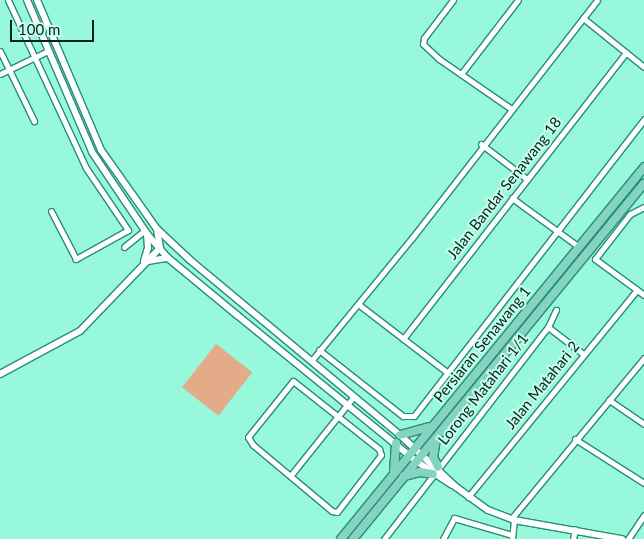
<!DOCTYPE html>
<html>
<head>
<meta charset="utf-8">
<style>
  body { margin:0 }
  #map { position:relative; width:644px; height:539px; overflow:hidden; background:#98f8dc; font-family:Lato,sans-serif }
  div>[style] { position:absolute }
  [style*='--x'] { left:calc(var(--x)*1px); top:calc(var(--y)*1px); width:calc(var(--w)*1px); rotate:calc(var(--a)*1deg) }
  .green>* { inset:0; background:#e3ab87; transform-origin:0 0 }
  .roads { filter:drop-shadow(1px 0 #268e76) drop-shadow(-1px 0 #268e76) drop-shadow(0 1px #268e76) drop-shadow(0 -1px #268e76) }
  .minor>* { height:5px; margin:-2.5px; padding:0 2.5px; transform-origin:2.5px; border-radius:2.5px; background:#fff }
  .tertiary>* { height:6px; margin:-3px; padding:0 3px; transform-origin:3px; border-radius:3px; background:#fff }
  .primary>* { height:8px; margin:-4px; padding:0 4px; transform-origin:4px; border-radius:4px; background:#85d4c2 }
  span { translate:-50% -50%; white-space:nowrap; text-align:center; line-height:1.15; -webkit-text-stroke:4px #c6fdeb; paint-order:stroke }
  .street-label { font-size:15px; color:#04231c }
  .scale { position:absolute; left:10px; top:20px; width:84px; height:22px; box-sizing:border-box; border:2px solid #04231c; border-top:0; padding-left:6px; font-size:15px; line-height:18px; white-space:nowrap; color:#04231c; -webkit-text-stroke:4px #c6fdeb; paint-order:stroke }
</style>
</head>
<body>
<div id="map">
  <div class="green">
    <i style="left:216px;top:344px;width:46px;height:55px;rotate:38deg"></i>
  </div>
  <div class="roads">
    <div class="minor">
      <i style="--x:8;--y:0;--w:185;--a:65.1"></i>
      <i style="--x:86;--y:168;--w:75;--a:55.9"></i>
      <i style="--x:128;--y:230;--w:60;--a:150.9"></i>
      <i style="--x:76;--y:259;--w:54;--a:-117.5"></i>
      <i style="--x:453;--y:0;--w:48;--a:127.3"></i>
      <i style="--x:424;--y:38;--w:6;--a:99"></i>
      <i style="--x:423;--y:44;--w:22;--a:43"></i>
      <i style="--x:439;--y:59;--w:86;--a:34.6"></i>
      <i style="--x:583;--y:18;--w:78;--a:38.8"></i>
      <i style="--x:0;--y:51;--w:78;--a:64.1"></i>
      <i style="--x:0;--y:74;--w:53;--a:-25.6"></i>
      <i style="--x:461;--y:74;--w:93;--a:-52.4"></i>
      <i style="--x:481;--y:144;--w:58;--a:37.3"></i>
      <i style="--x:512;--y:198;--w:83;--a:36.2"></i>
      <i style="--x:644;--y:207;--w:16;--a:153"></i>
      <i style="--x:630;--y:214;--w:57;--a:127.9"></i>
      <i style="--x:595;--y:259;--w:61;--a:36.3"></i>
      <i style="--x:124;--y:247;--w:27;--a:-39"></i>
      <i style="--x:358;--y:304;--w:113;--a:37.5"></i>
      <i style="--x:548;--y:327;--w:44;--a:37.6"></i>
      <i style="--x:403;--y:339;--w:363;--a:-52.1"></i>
      <i style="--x:319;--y:350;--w:107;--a:38.2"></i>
      <i style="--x:403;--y:416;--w:11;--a:0"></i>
      <i style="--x:414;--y:416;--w:376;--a:-52.2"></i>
      <i style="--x:312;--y:360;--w:158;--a:-50.7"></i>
      <i style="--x:412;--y:238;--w:301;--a:-52.1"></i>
      <i style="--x:293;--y:381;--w:110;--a:38.3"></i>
      <i style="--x:379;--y:449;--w:6;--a:72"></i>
      <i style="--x:381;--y:455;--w:72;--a:127.7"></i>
      <i style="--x:337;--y:512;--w:5;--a:-169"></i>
      <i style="--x:332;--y:511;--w:103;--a:-140.1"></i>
      <i style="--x:253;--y:445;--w:9;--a:-122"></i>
      <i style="--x:248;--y:437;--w:72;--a:-51.2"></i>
      <i style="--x:609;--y:400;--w:42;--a:34.4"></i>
      <i style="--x:575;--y:439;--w:82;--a:32.5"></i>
      <i style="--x:291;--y:475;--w:101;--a:-51.4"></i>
      <i style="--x:468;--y:497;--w:267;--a:-50.8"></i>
      <i style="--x:511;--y:519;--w:209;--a:-50.4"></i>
      <i style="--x:384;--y:539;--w:268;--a:-52.3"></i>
      <i style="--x:548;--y:327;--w:19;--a:-65"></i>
      <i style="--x:443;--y:539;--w:24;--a:-62"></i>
      <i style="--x:454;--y:518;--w:60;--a:16.3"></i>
      <i style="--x:512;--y:539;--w:19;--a:-84"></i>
      <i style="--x:573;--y:539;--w:10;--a:-79"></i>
      <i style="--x:628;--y:539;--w:29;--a:-56"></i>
    </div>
    <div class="tertiary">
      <i style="--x:27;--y:0;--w:165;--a:66.8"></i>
      <i style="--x:92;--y:152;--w:99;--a:56.1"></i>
      <i style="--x:147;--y:234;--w:32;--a:49"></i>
      <i style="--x:168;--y:258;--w:89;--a:39.6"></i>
      <i style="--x:237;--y:315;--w:231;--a:39.2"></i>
      <i style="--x:416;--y:461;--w:43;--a:33.7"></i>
      <i style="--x:37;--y:0;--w:163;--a:66.9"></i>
      <i style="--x:101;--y:150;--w:97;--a:54.7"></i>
      <i style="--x:157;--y:229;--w:45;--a:43.2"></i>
      <i style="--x:190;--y:260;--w:273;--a:39.8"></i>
      <i style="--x:400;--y:435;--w:76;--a:42.9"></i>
      <i style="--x:456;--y:487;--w:39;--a:36"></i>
      <i style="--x:488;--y:510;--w:28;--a:21"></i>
      <i style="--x:514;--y:520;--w:110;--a:10"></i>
      <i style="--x:144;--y:261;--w:14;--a:-73"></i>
      <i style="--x:148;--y:248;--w:14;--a:-94"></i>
      <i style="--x:148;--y:261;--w:20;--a:-9"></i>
      <i style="--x:0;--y:374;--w:91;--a:-28.3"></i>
      <i style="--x:80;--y:331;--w:115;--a:-46.1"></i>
      <i style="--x:160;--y:248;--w:19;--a:-99"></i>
    </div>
    <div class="primary">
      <i style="--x:400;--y:435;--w:30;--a:-15"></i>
      <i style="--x:436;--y:439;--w:18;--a:99"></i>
      <i style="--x:433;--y:457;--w:11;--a:63"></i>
      <i style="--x:394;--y:472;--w:29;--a:-86"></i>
      <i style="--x:404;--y:476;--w:16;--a:-14"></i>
      <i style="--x:420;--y:472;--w:13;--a:9"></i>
      <i style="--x:341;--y:539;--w:480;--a:-50.8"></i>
      <i style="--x:353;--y:539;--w:459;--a:-50.7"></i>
    </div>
  </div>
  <div class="street-label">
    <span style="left:504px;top:188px;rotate:-52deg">Jalan Bandar Senawang 18</span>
    <span style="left:482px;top:344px;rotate:-51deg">Persiaran Senawang 1</span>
    <span style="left:542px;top:385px;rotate:-51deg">Jalan Matahari 2</span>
    <span style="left:483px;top:389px;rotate:-52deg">Lorong Matahari 1/1</span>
  </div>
  <div class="scale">100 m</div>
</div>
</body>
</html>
